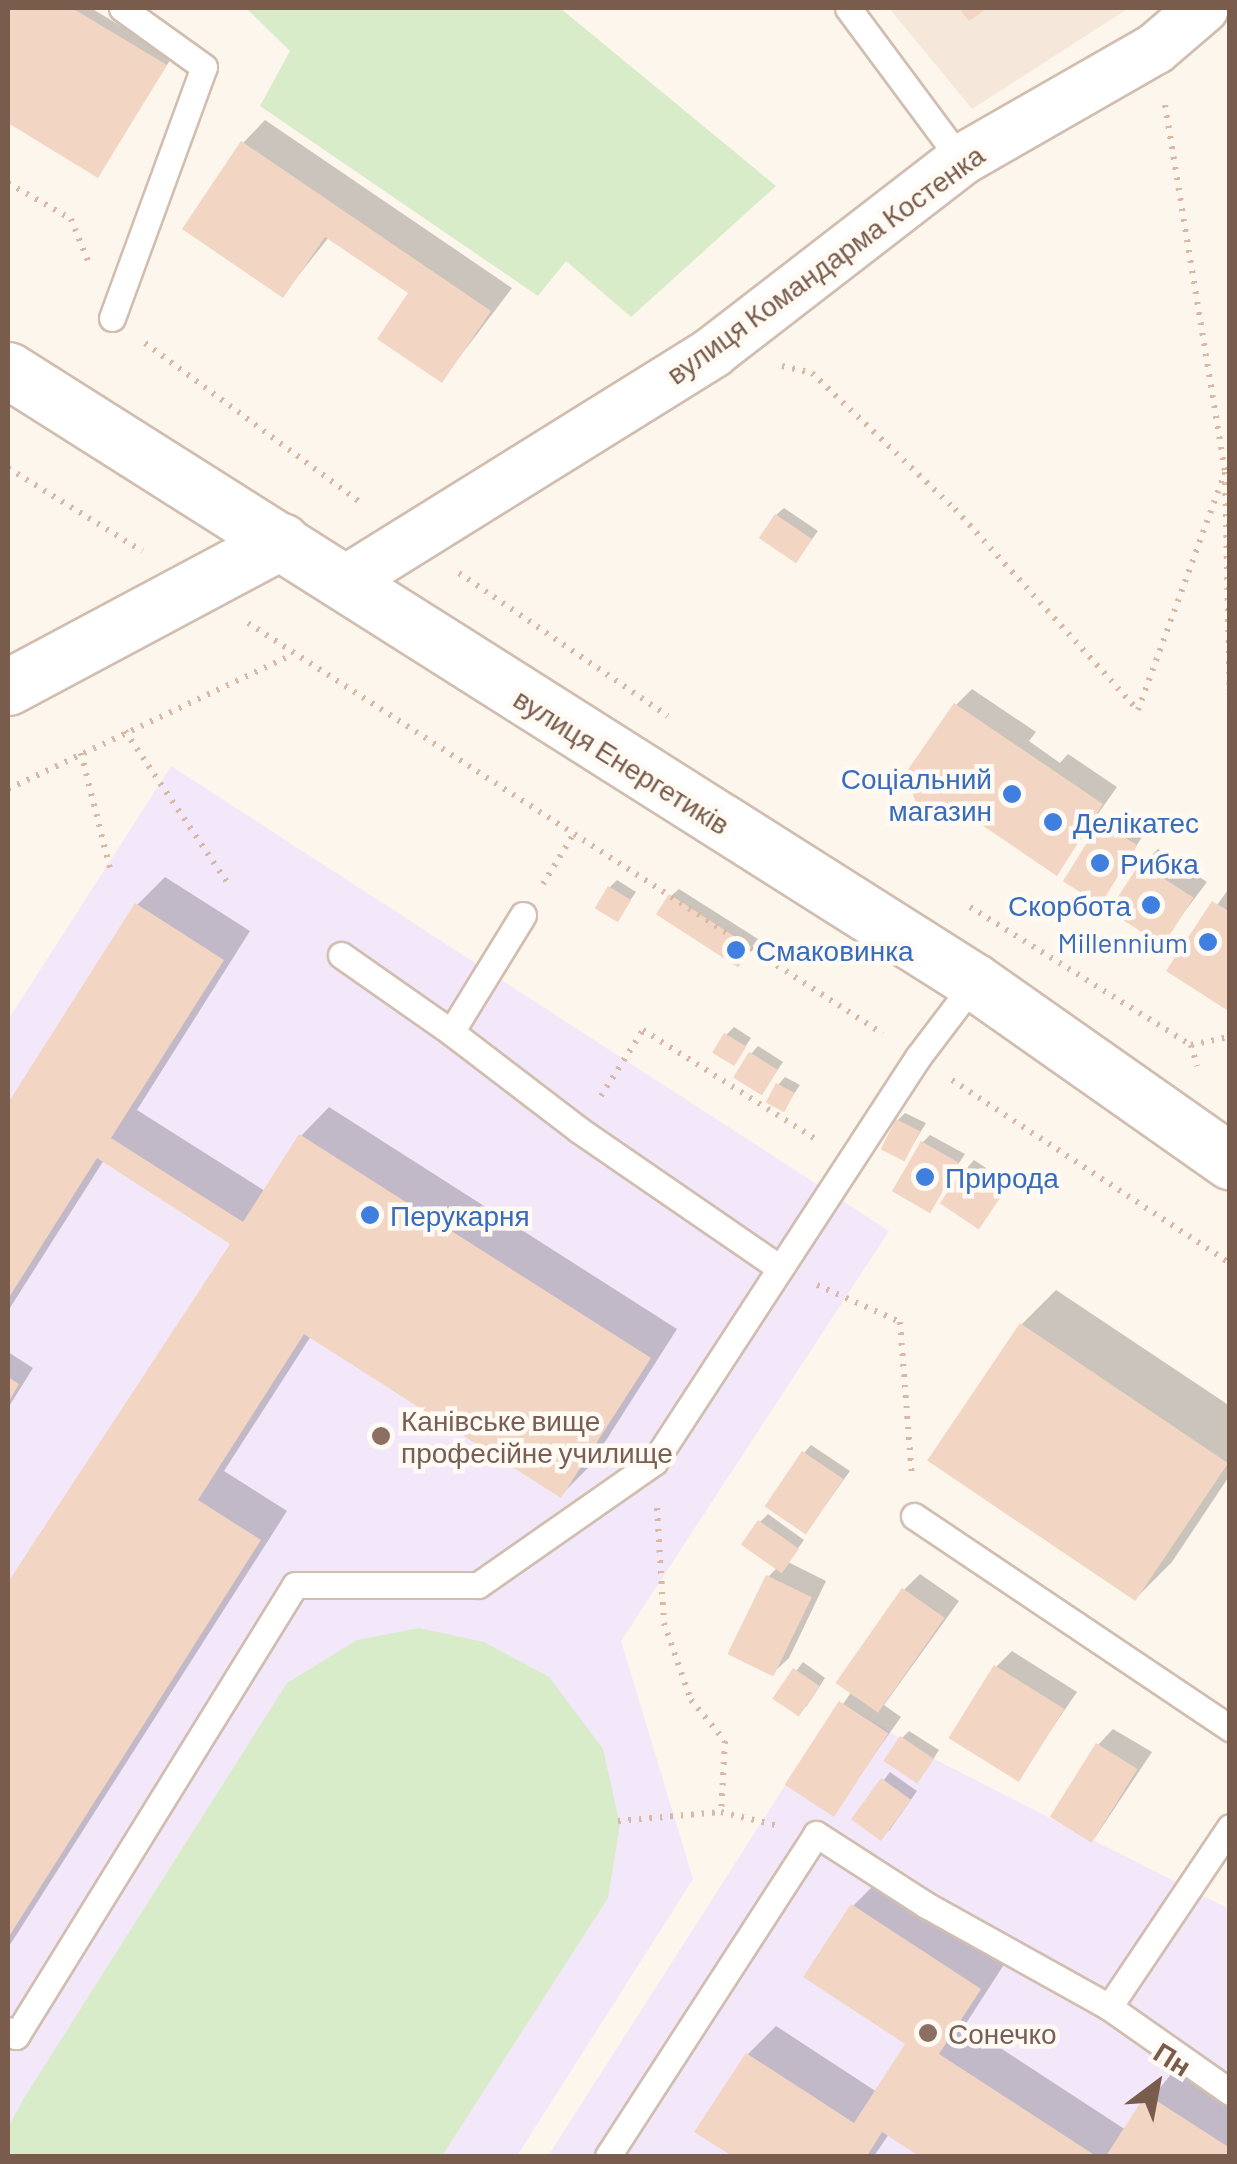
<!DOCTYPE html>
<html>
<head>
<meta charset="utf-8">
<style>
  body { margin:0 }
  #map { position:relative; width:1237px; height:2164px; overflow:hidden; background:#fdf6ec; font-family:Barlow,sans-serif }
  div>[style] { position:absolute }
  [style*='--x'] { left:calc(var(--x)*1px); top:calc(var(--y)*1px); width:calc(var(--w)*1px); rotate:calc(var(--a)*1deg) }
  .residential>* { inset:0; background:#f5e8da }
  .education>* { inset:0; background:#f3e8fa }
  .green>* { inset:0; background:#d8ecc9 }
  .shadow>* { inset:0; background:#0003 }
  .building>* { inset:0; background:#f3d5c3; transform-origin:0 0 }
  .path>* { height:6px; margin-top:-3px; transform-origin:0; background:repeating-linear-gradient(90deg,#d9b8a5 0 2.5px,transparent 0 10.5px) }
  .roads { filter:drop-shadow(2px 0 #d1beb0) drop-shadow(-2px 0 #d1beb0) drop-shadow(0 2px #d1beb0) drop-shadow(0 -2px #d1beb0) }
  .service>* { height:25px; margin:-12.5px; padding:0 12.5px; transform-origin:12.5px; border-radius:12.5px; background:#fff }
  .minor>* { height:50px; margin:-25px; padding:0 25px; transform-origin:25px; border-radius:25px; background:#fff }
  .tertiary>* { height:55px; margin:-27.5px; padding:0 27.5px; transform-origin:27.5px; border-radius:27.5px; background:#fff }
  .secondary>* { height:55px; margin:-27.5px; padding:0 27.5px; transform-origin:27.5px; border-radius:27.5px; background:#fff }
  .dots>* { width:28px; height:28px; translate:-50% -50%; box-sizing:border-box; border:5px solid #fffaf3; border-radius:50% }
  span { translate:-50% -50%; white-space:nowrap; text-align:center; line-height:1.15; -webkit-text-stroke:9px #fffaf3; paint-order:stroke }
  .street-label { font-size:28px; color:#7a5c4d }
  .shop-label { font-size:28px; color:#366cbe }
  .right { translate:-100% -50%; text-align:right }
  .left { translate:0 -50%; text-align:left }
  .education-label { font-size:28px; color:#785e54 }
  .frame { position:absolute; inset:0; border:10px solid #7a5c4d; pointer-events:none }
  .north { position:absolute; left:1107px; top:2034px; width:100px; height:100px; -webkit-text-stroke:8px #fffaf3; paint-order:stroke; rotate:32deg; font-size:28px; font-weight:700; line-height:40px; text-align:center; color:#7a5c4d }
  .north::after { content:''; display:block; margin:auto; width:35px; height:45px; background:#7a5c4d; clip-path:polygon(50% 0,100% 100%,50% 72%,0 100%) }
</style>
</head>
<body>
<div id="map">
  <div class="residential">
    <i style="clip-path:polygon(889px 8px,1129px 8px,972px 109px)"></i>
  </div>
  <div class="education">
    <i style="clip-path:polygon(171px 766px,889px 1231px,621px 1641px,693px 1879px,517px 2156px,8px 2156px,8px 1020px)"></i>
    <i style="clip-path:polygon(839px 1701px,934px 1759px,1229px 1909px,1229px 2156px,548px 2156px)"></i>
  </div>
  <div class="green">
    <i style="clip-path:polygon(246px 8px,560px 8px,776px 186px,631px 317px,566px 261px,538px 296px,260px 106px,290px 51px)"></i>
    <i style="clip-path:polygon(419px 1628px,484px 1642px,549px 1677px,603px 1749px,620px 1825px,608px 1898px,442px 2156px,8px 2156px,8px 2128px,24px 2098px,287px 1683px,357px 1640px)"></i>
  </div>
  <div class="shadow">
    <i style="clip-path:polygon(8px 8px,91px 8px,172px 57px,98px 175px,8px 120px)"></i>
    <i style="clip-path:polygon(265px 120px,512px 288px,442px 380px,411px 293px,329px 237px,283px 295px,243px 143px)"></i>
    <i style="clip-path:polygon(784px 508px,818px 531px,802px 553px,776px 515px)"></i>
    <i style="clip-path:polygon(972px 689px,1036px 732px,1029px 741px,1060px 763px,1068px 754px,1117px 787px,1056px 873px,956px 705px)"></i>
    <i style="clip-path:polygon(1109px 816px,1142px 837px,1106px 894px,1102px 823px)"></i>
    <i style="clip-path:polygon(1158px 849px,1207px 882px,1161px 943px,1142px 865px)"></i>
    <i style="clip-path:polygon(165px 877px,250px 931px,137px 1110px,265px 1191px,301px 1136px,329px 1107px,677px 1329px,589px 1467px,561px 1495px,311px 1336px,224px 1471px,287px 1511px,8px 1948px,8px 1591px,233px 1243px,104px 1160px,8px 1311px,8px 1107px,137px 905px)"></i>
    <i style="clip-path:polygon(617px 880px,636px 892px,617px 919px,610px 887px)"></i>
    <i style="clip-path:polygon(1230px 887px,1230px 1009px,1170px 971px)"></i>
    <i style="clip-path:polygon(679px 889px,758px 939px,738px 965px,671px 896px)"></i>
    <i style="clip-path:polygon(734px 1027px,751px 1038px,735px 1062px,726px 1035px)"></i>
    <i style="clip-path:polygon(758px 1046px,783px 1062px,762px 1092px,751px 1054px)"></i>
    <i style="clip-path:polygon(785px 1077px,800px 1085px,783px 1110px,778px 1085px)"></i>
    <i style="clip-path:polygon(905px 1113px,926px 1123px,904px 1159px,898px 1120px)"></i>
    <i style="clip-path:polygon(930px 1135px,965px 1154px,928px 1210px,923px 1142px)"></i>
    <i style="clip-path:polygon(974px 1160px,1009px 1183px,979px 1226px,967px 1168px)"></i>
    <i style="clip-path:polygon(1056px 1290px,1230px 1406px,1230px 1475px,1172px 1562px,1137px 1597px,1022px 1324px)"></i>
    <i style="clip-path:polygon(8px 1352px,33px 1368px,8px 1408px)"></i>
    <i style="clip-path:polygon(811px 1445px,850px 1471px,807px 1531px,804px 1453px)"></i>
    <i style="clip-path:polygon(768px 1514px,804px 1540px,788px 1562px,826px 1581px,789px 1658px,773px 1673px,769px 1576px,777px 1568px,760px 1522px)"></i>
    <i style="clip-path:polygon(920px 1574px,959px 1601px,884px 1705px,901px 1717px,833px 1813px,788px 1784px,852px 1691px,904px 1590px)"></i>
    <i style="clip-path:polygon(1012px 1651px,1077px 1692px,1018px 1778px,996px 1667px)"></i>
    <i style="clip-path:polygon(803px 1662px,825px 1678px,806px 1707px,776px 1698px)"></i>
    <i style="clip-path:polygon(1113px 1729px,1152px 1752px,1094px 1839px,1098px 1745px)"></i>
    <i style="clip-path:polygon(909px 1731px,939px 1750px,925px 1772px,902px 1738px)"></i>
    <i style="clip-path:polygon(890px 1772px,917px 1791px,889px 1831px,854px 1819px)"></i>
    <i style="clip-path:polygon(881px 1878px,1007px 1960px,965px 2025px,1126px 2130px,1176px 2068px,1230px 2103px,1230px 2156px,924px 2156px,889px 2134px,874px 2156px,737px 2156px,698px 2131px,748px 2054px,776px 2026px,877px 2092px,908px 2043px,853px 1906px)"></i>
  </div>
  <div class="building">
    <i style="clip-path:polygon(8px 8px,72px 8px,167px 65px,98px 178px,8px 123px)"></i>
    <i style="clip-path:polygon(959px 8px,988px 8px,969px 21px)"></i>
    <i style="clip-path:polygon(241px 141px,491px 311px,442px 383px,377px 339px,408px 293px,325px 237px,283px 298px,182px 229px)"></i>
    <i style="left:775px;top:514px;width:45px;height:29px;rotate:34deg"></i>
    <i style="clip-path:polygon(954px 703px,1103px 804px,1057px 876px,973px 819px,920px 813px,905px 774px)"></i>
    <i style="left:1100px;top:822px;width:44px;height:70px;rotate:32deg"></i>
    <i style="left:1140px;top:863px;width:64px;height:57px;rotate:33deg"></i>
    <i style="left:608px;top:886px;width:27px;height:26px;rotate:31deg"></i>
    <i style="left:669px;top:894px;width:98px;height:24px;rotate:33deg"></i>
    <i style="clip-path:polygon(1212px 901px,1230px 912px,1230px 1012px,1166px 971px)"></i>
    <i style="clip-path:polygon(135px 903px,224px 960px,111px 1138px,243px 1222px,299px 1134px,651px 1358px,561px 1498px,304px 1334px,198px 1500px,261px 1540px,8px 1938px,8px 1582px,230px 1244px,97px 1158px,8px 1299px,8px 1103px)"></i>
    <i style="left:724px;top:1033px;width:26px;height:23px;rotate:31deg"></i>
    <i style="left:749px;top:1052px;width:34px;height:30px;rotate:32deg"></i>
    <i style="left:776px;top:1083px;width:21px;height:22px;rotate:28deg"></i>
    <i style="left:896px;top:1119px;width:27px;height:34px;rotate:27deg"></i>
    <i style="left:921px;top:1141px;width:44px;height:58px;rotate:30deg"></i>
    <i style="left:965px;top:1166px;width:47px;height:45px;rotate:34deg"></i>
    <i style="left:1020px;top:1323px;width:251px;height:166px;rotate:34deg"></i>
    <i style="clip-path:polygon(8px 1377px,19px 1384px,8px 1403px)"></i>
    <i style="left:802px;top:1451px;width:50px;height:67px;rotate:34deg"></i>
    <i style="left:758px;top:1520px;width:50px;height:30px;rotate:35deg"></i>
    <i style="left:766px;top:1575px;width:51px;height:88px;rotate:26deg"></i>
    <i style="left:902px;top:1588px;width:52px;height:116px;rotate:35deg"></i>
    <i style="left:994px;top:1665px;width:83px;height:86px;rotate:32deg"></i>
    <i style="left:793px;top:1668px;width:32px;height:37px;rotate:34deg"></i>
    <i style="left:839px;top:1701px;width:59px;height:100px;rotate:33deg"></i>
    <i style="left:900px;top:1736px;width:41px;height:30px;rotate:34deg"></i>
    <i style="left:1096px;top:1743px;width:49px;height:87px;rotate:32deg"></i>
    <i style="left:881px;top:1778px;width:37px;height:51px;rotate:36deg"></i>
    <i style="clip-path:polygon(851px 1904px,981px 1989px,939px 2054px,1096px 2156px,919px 2156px,882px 2132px,867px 2156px,732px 2156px,694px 2132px,746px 2053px,854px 2123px,905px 2044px,803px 1977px)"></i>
    <i style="clip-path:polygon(1146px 2094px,1230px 2148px,1230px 2156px,1106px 2156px)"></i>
  </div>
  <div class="path">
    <i style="--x:1165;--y:105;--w:372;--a:80.7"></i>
    <i style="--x:1225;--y:472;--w:247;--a:88.8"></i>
    <i style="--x:8;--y:183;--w:73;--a:29.7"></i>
    <i style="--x:71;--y:219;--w:45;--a:68"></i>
    <i style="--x:145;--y:343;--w:272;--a:36.5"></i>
    <i style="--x:782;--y:366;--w:31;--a:13"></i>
    <i style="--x:812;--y:373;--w:197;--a:43.6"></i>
    <i style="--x:955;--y:509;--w:272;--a:47.7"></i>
    <i style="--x:1138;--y:710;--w:253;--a:-69.9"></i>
    <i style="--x:8;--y:468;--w:158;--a:31.8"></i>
    <i style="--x:459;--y:573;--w:253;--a:34.4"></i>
    <i style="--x:248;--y:623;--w:756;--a:32.91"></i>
    <i style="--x:125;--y:731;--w:182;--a:56"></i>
    <i style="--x:81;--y:753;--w:123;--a:75.9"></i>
    <i style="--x:8;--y:789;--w:313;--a:-25.3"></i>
    <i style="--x:543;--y:884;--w:63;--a:-58.6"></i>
    <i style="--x:970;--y:907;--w:261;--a:32"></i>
    <i style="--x:1191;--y:1045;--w:22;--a:74"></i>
    <i style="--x:1191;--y:1045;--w:40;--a:-12"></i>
    <i style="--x:952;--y:1080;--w:333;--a:33.4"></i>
    <i style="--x:601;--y:1096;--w:78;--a:-57.5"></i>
    <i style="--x:643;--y:1030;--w:206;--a:32.3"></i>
    <i style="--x:817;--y:1285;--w:91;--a:24"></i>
    <i style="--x:900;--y:1322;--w:157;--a:85.6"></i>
    <i style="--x:657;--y:1508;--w:115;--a:86.5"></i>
    <i style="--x:664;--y:1623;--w:82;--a:70.7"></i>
    <i style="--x:691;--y:1700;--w:53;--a:50.3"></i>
    <i style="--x:725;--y:1741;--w:71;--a:93.2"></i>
    <i style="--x:721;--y:1812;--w:56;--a:13.5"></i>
    <i style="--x:618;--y:1821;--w:103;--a:-5"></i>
  </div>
  <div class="roads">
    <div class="service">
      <i style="--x:848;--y:8;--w:189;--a:53.4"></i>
      <i style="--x:112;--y:318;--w:267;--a:-69.9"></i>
      <i style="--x:204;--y:67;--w:101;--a:-144.3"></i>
      <i style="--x:523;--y:915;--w:137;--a:121.6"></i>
      <i style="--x:451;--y:1032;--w:161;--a:37.4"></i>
      <i style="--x:579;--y:1130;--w:244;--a:34.5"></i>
      <i style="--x:341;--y:955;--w:134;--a:35"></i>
      <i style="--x:914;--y:1516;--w:381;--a:33.9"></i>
      <i style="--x:1230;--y:1827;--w:217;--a:123.9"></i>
      <i style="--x:1109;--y:2007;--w:148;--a:35.1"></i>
      <i style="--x:8;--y:2030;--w:10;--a:37"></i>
      <i style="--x:16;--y:2036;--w:530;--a:-58.26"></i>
      <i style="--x:295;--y:1585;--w:183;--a:0"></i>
      <i style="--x:478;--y:1585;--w:215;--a:-34.9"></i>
      <i style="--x:654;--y:1462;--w:483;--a:-56.9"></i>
      <i style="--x:918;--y:1057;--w:94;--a:-52.8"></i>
      <i style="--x:608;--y:2156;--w:383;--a:-57.1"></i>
      <i style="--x:816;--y:1834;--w:131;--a:32.8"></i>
      <i style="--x:926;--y:1905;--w:210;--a:29.1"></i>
    </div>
    <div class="minor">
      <i style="--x:344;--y:582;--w:435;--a:-31.9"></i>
      <i style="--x:713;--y:352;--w:314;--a:-37.7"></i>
      <i style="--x:961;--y:160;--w:224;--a:-29.8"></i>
      <i style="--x:1155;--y:49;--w:63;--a:-40.5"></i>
    </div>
    <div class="tertiary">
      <i style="--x:8;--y:687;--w:310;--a:-28.1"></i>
    </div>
    <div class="secondary">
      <i style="--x:8;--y:370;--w:1144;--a:32.33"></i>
      <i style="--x:975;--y:982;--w:312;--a:35.1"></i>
    </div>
  </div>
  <div class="dots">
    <i style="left:1012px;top:794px;background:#3f7fe0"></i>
    <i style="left:1053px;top:822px;background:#3f7fe0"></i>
    <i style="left:1100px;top:863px;background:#3f7fe0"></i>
    <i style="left:1151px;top:905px;background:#3f7fe0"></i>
    <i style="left:1208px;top:942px;background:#3f7fe0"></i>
    <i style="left:736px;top:950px;background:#3f7fe0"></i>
    <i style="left:925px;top:1177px;background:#3f7fe0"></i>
    <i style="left:370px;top:1215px;background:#3f7fe0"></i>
    <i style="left:381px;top:1436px;background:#8d6e63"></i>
    <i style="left:928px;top:2033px;background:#8d6e63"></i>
  </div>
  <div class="street-label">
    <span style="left:825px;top:264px;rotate:-36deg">вулиця Командарма Костенка</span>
    <span style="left:622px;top:761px;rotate:32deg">вулиця Енергетиків</span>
  </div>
  <div class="shop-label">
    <span class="right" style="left:992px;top:794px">Соціальний<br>магазин</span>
    <span class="left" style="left:1073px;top:822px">Делікатес</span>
    <span class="left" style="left:1120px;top:863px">Рибка</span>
    <span class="right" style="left:1131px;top:905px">Скорбота</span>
    <span class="right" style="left:1188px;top:942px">Millennium</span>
    <span class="left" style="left:756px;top:950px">Смаковинка</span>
    <span class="left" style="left:945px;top:1177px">Природа</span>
    <span class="left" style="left:390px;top:1215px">Перукарня</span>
  </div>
  <div class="education-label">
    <span class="left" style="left:401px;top:1436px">Канівське вище<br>професійне училище</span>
    <span class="left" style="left:948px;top:2033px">Сонечко</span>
  </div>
  <div class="frame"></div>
  <div class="north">Пн</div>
</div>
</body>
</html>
